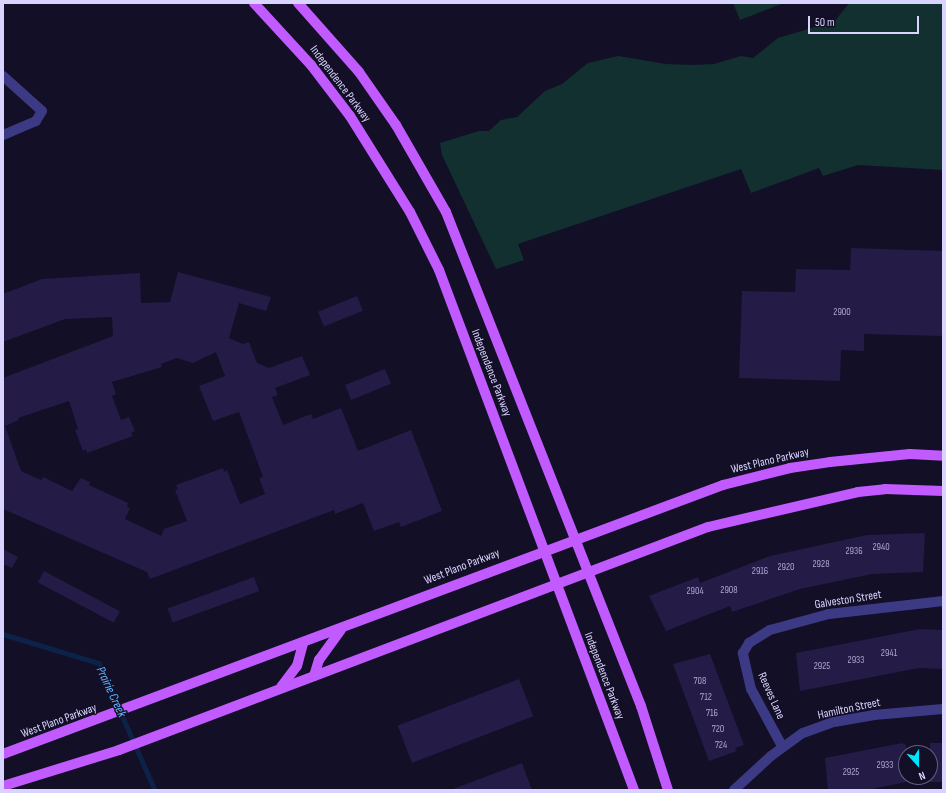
<!DOCTYPE html>
<html>
<head>
<meta charset="utf-8">
<style>
  body { margin:0 }
  #map { position:relative; width:946px; height:793px; overflow:hidden; background:#130f26; font-family:"Sofia Sans Condensed",sans-serif }
  div>[style] { position:absolute }
  [style*='--x'] { left:calc(var(--x)*1px); top:calc(var(--y)*1px); width:calc(var(--w)*1px); rotate:calc(var(--a)*1deg) }
  .green>* { inset:0; background:#12302f }
  .stream>* { height:4.5px; margin:-2.25px; padding:0 2.25px; transform-origin:2.25px; border-radius:2.25px; background:#0c2248 }
  .building>* { inset:0; background:#241b47; transform-origin:0 0 }
  .minor>* { height:10px; margin:-5px; padding:0 5px; transform-origin:5px; border-radius:5px; background:#3d3a85 }
  .major>* { height:10px; margin:-5px; padding:0 5px; transform-origin:5px; border-radius:5px; background:#c25bff }
  span { translate:-50% -50%; white-space:nowrap; text-align:center; line-height:1.15; -webkit-text-stroke:3px #130f26; paint-order:stroke }
  .number-label { font-size:10px; color:#aca6d1 }
  .number-label span { -webkit-text-stroke-width:0 }
  .street-label { font-size:12px; color:#d9d4ff }
  .water-label { font-size:13px; color:#62b6ff; font-style:italic }
  .frame { position:absolute; inset:0; border:4px solid #d9d4ff; pointer-events:none }
  .north { position:absolute; left:898px; top:745px; width:40px; height:40px; box-sizing:border-box; background:#130f26; border:1px solid #625e7d; border-radius:50%; rotate:159deg; font-size:11px; font-weight:700; line-height:16px; text-align:center; color:#d9d4ff }
  .north::after { content:''; display:block; margin:auto; width:14px; height:18px; background:#00e5ff; clip-path:polygon(50% 0,100% 100%,50% 72%,0 100%) }
  .scale { position:absolute; left:808px; top:16px; width:111px; height:18px; box-sizing:border-box; border:2px solid #d9d4ff; border-top:0; padding-left:5px; font-size:12px; line-height:14px; white-space:nowrap; color:#d9d4ff; -webkit-text-stroke:3px #130f26; paint-order:stroke }
</style>
</head>
<body>
<div id="map">
  <div class="green">
    <i style="clip-path:polygon(733px 3px,784px 3px,740px 20px)"></i>
    <i style="clip-path:polygon(849px 3px,943px 3px,943px 170px,858px 165px,823px 176px,819px 168px,751px 193px,741px 169px,518px 244px,524px 260px,496px 269px,442px 155px,440px 143px,479px 131px,489px 131px,501px 120px,517px 117px,545px 91px,562px 84px,588px 63px,618px 56px,666px 64px,692px 65px,714px 64px,741px 56px,753px 58px,778px 38px,835px 21px)"></i>
  </div>
  <div class="stream">
    <i style="--x:3;--y:634;--w:100;--a:16.8"></i>
    <i style="--x:99;--y:663;--w:139;--a:66.2"></i>
  </div>
  <div class="building">
    <i style="clip-path:polygon(851px 248px,943px 251px,943px 336px,864px 334px,864px 351px,841px 350px,840px 381px,739px 378px,742px 291px,795px 292px,796px 269px,850px 270px)"></i>
    <i style="clip-path:polygon(evenodd,178px 272px,271px 297px,266px 311px,239px 303px,229px 338px,243px 344px,249px 342px,257px 363px,269px 368px,302px 356px,310px 375px,275px 388px,278px 395px,272px 397px,283px 425px,311px 414px,313px 419px,341px 408px,358px 451px,411px 430px,442px 511px,401px 527px,399px 522px,374px 531px,363px 503px,335px 514px,334px 510px,150px 579px,147px 572px,3px 509px,3px 378px,113px 336px,112px 317px,65px 319px,3px 342px,3px 294px,42px 279px,140px 273px,141px 303px,170px 302px,178px 272px,216px 352px,225px 376px,199px 386px,213px 421px,239px 412px,263px 477px,259px 478px,265px 494px,240px 504px,227px 470px,224px 472px,223px 468px,176px 485px,178px 489px,175px 490px,187px 521px,164px 529px,161px 536px,125px 519px,130px 508px,127px 507px,128px 503px,89px 485px,90px 482px,81px 478px,72px 491px,43px 477px,41px 480px,21px 471px,5px 426px,19px 420px,18px 418px,69px 401px,78px 429px,75px 430px,83px 451px,86px 449px,87px 453px,133px 436px,131px 433px,135px 431px,129px 417px,121px 420px,112px 396px,116px 394px,112px 382px,162px 367px,161px 364px,177px 358px,193px 363px,216px 352px)"></i>
    <i style="left:357px;top:296px;width:16px;height:42px;rotate:68deg"></i>
    <i style="left:385px;top:369px;width:16px;height:43px;rotate:68deg"></i>
    <i style="clip-path:polygon(925px 533px,923px 572px,872px 574px,800px 589px,732px 612px,730px 606px,666px 631px,649px 596px,698px 577px,700px 583px,770px 556px,867px 535px)"></i>
    <i style="clip-path:polygon(3px 549px,18px 557px,12px 568px,3px 564px)"></i>
    <i style="left:44px;top:571px;width:86px;height:13px;rotate:28deg"></i>
    <i style="left:254px;top:577px;width:15px;height:92px;rotate:70deg"></i>
    <i style="clip-path:polygon(920px 629px,943px 630px,943px 669px,919px 668px,800px 691px,796px 653px)"></i>
    <i style="clip-path:polygon(710px 654px,744px 745px,735px 748px,737px 751px,709px 761px,673px 664px)"></i>
    <i style="left:519px;top:679px;width:40px;height:130px;rotate:69deg"></i>
    <i style="clip-path:polygon(902px 743px,906px 745px,906px 782px,867px 790px,828px 790px,825px 758px)"></i>
    <i style="left:943px;top:743px;width:39px;height:13px;rotate:90deg"></i>
    <i style="clip-path:polygon(522px 763px,532px 790px,453px 790px,453px 789px)"></i>
  </div>
  <div class="minor">
    <i style="--x:3;--y:76;--w:52;--a:41.9"></i>
    <i style="--x:42;--y:111;--w:12;--a:121"></i>
    <i style="--x:36;--y:121;--w:36;--a:157"></i>
    <i style="--x:782;--y:746;--w:65;--a:-118.5"></i>
    <i style="--x:751;--y:689;--w:37;--a:-103"></i>
    <i style="--x:743;--y:653;--w:12;--a:-59"></i>
    <i style="--x:749;--y:643;--w:25;--a:-32"></i>
    <i style="--x:770;--y:630;--w:61;--a:-15.2"></i>
    <i style="--x:829;--y:614;--w:115;--a:-6.5"></i>
    <i style="--x:734;--y:790;--w:50;--a:-42.6"></i>
    <i style="--x:771;--y:756;--w:39;--a:-36"></i>
    <i style="--x:803;--y:733;--w:33;--a:-20"></i>
    <i style="--x:834;--y:722;--w:41;--a:-9.9"></i>
    <i style="--x:874;--y:715;--w:69;--a:-5"></i>
  </div>
  <div class="major">
    <i style="--x:254;--y:3;--w:84;--a:47.4"></i>
    <i style="--x:311;--y:65;--w:64;--a:52.6"></i>
    <i style="--x:350;--y:116;--w:113;--a:58"></i>
    <i style="--x:410;--y:212;--w:65;--a:63.4"></i>
    <i style="--x:439;--y:270;--w:555;--a:69.44"></i>
    <i style="--x:298;--y:3;--w:92;--a:48.5"></i>
    <i style="--x:359;--y:72;--w:65;--a:55.1"></i>
    <i style="--x:396;--y:125;--w:100;--a:60.1"></i>
    <i style="--x:446;--y:212;--w:531;--a:68.46"></i>
    <i style="--x:641;--y:706;--w:88;--a:72.2"></i>
    <i style="--x:314;--y:676;--w:17;--a:-73"></i>
    <i style="--x:319;--y:660;--w:37;--a:-54"></i>
    <i style="--x:281;--y:687;--w:26;--a:-53"></i>
    <i style="--x:297;--y:666;--w:23;--a:-75"></i>
    <i style="--x:3;--y:754;--w:769;--a:-20.49"></i>
    <i style="--x:723;--y:485;--w:69;--a:-14.2"></i>
    <i style="--x:790;--y:468;--w:40;--a:-8.5"></i>
    <i style="--x:830;--y:462;--w:80;--a:-5.7"></i>
    <i style="--x:910;--y:454;--w:33;--a:3"></i>
    <i style="--x:3;--y:786;--w:121;--a:-17.2"></i>
    <i style="--x:119;--y:750;--w:630;--a:-20.74"></i>
    <i style="--x:708;--y:527;--w:154;--a:-13.1"></i>
    <i style="--x:858;--y:492;--w:27;--a:-6"></i>
    <i style="--x:885;--y:489;--w:58;--a:2"></i>
  </div>
  <div class="number-label">
    <span style="left:842px;top:313px">2900</span>
    <span style="left:881px;top:548px">2940</span>
    <span style="left:854px;top:552px">2936</span>
    <span style="left:821px;top:565px">2928</span>
    <span style="left:786px;top:568px">2920</span>
    <span style="left:760px;top:572px">2916</span>
    <span style="left:729px;top:591px">2908</span>
    <span style="left:695px;top:592px">2904</span>
    <span style="left:889px;top:654px">2941</span>
    <span style="left:856px;top:661px">2933</span>
    <span style="left:822px;top:667px">2925</span>
    <span style="left:700px;top:682px">708</span>
    <span style="left:706px;top:698px">712</span>
    <span style="left:712px;top:714px">716</span>
    <span style="left:718px;top:730px">720</span>
    <span style="left:721px;top:746px">724</span>
    <span style="left:885px;top:766px">2933</span>
    <span style="left:851px;top:773px">2925</span>
  </div>
  <div class="street-label">
    <span style="left:340px;top:84px;rotate:53deg">Independence Parkway</span>
    <span style="left:491px;top:373px;rotate:69deg">Independence Parkway</span>
    <span style="left:770px;top:461px;rotate:-13deg">West Plano Parkway</span>
    <span style="left:462px;top:567px;rotate:-21deg">West Plano Parkway</span>
    <span style="left:848px;top:600px;rotate:-9deg">Galveston Street</span>
    <span style="left:604px;top:676px;rotate:69deg">Independence Parkway</span>
    <span style="left:771px;top:696px;rotate:66deg">Reeves Lane</span>
    <span style="left:849px;top:709px;rotate:-12deg">Hamilton Street</span>
    <span style="left:59px;top:721px;rotate:-20deg">West Plano Parkway</span>
  </div>
  <div class="water-label">
    <span style="left:111px;top:692px;rotate:65deg">Prairie Creek</span>
  </div>
  <div class="frame"></div>
  <div class="north">N</div>
  <div class="scale">50 m</div>
</div>
</body>
</html>
